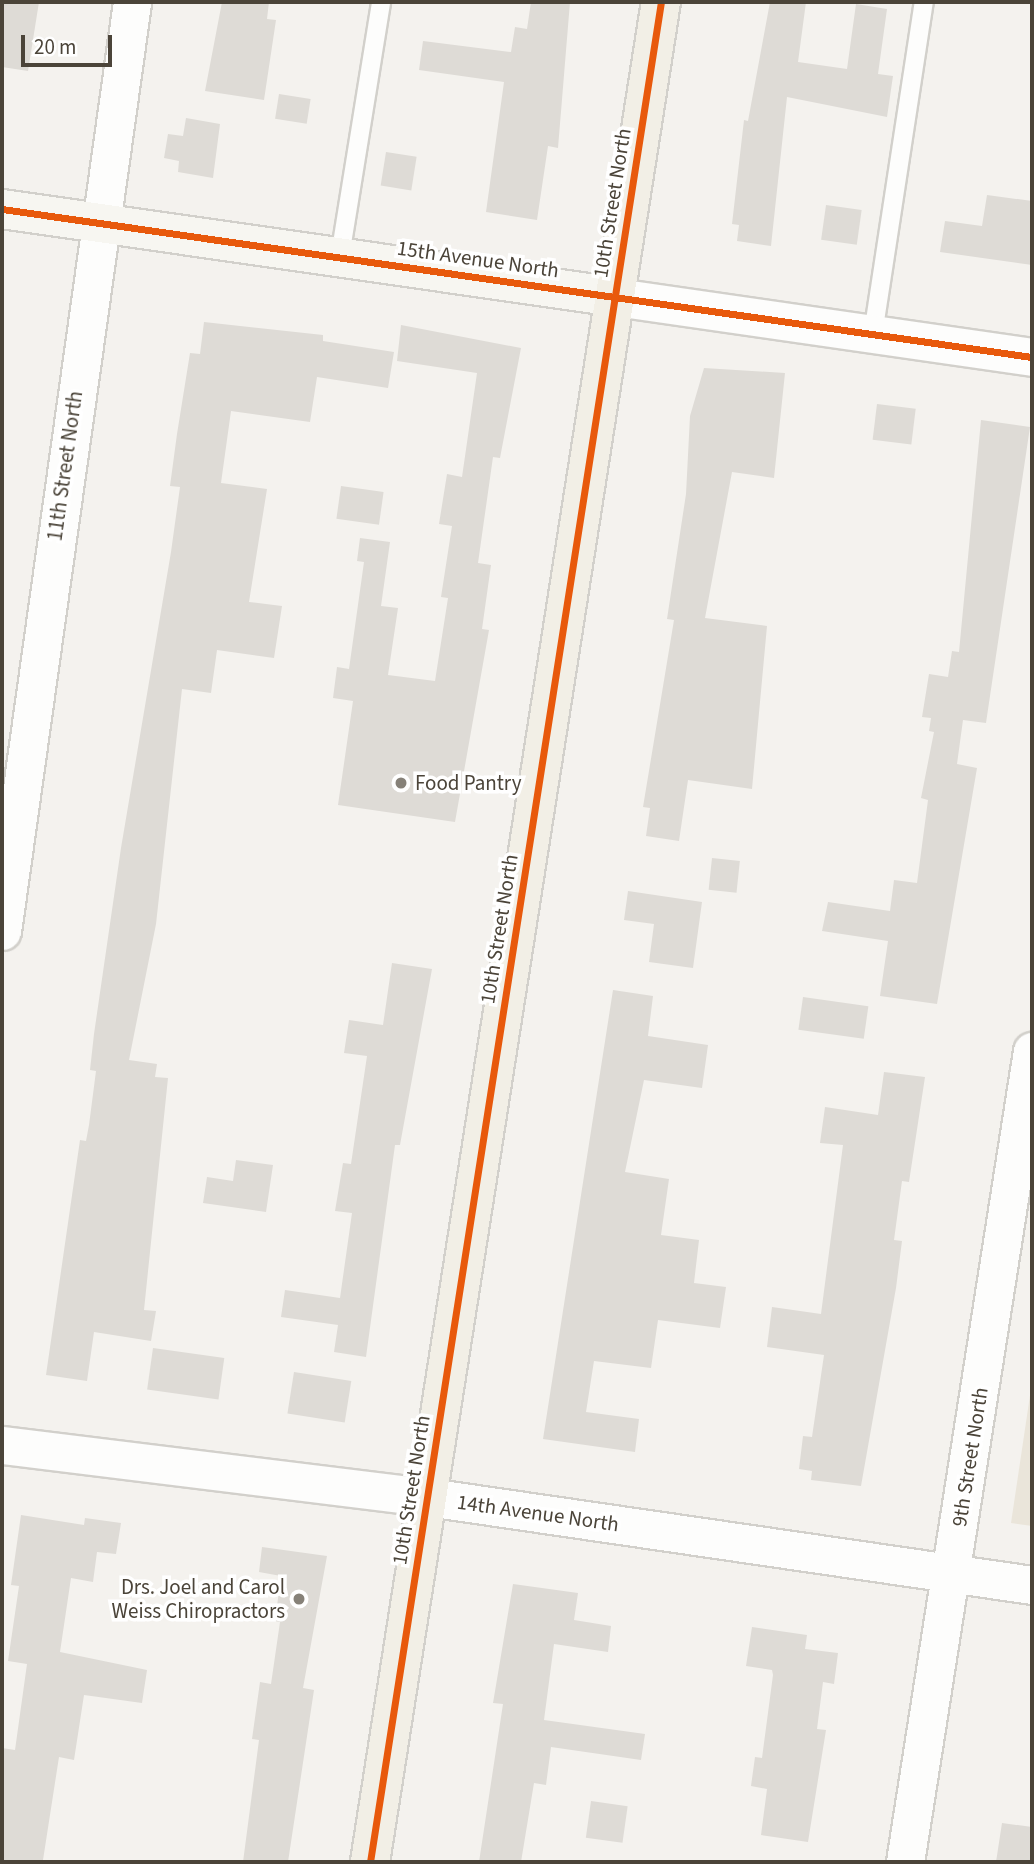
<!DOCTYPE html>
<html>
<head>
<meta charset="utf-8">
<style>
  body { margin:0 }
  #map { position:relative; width:1034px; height:1864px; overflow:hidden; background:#f4f2ee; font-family:"Source Sans 3",sans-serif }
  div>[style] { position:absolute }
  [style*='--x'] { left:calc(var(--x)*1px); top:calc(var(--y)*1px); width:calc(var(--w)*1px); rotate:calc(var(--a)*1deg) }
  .education>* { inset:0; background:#eae5da }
  .building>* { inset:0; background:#dedbd6; transform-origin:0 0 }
  .roads { filter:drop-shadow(2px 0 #d2d0cb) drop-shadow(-2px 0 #d2d0cb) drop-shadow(0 2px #d2d0cb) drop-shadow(0 -2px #d2d0cb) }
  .lane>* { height:18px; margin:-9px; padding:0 9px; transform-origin:9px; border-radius:9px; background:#fdfdfc }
  .street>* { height:37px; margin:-18.5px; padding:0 18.5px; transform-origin:18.5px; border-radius:18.5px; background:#fdfdfc }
  .secondary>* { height:38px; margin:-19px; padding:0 19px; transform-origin:19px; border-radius:19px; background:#f7f6f1 }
  .primary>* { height:38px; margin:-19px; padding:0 19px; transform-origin:19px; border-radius:19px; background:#f2efe6 }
  .cycleway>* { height:7px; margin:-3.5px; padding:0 3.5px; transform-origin:3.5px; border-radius:3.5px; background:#e8590c }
  .dots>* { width:19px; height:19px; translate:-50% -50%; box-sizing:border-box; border:4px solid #fff; border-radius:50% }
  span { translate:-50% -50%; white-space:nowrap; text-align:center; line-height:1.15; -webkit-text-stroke:7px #fff; paint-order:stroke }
  .street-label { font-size:21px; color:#4b4439 }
  .poi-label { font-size:21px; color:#4b4439 }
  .left { translate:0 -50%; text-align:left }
  .right { translate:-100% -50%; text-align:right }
  .frame { position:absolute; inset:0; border:4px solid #4b4439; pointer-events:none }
  .scale { position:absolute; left:21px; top:35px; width:91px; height:32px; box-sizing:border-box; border:4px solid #4b4439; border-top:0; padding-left:9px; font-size:21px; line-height:24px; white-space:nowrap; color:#4b4439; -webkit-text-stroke:5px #fff; paint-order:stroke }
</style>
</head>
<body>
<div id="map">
  <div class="education">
    <i style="clip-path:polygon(1032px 1382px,1032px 1526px,1011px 1523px)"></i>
  </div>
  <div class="building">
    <i style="clip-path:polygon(2px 2px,39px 2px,28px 71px,2px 67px)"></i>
    <i style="clip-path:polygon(222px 2px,269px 2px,267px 19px,276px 20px,264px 100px,205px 91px)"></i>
    <i style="clip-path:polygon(531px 2px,570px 2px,558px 148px,548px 146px,537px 220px,486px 212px,504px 82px,419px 70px,423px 41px,511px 52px,515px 27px,527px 29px)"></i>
    <i style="clip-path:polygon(770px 2px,806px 2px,798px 62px,847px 69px,856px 4px,887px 9px,878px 74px,893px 76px,887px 117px,787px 97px,771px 246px,737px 241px,739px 225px,732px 224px,744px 120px,748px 121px)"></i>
    <i style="left:279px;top:94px;width:32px;height:25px;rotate:9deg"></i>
    <i style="clip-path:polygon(186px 118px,220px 124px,213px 178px,178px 172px,179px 161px,164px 158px,168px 134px,183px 136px)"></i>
    <i style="left:386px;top:152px;width:31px;height:34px;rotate:9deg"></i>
    <i style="clip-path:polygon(987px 195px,1032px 201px,1032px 265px,940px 252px,945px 221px,982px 226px)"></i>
    <i style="left:826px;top:205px;width:36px;height:35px;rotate:8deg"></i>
    <i style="clip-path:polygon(204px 322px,323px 335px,323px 341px,394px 352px,388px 388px,317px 377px,310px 422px,231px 411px,221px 483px,267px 489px,249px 602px,282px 606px,274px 658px,217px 650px,211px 693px,182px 689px,156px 924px,129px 1060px,157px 1064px,155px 1077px,168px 1078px,144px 1310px,156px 1311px,151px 1341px,94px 1332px,87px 1381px,46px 1375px,80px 1140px,86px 1141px,89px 1125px,96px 1071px,90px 1070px,94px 1034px,121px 848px,171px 552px,180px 487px,170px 486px,177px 434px,190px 353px,200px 354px)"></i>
    <i style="clip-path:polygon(401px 325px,521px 348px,500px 458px,493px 457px,478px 563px,491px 565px,482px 629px,489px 630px,455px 822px,338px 805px,353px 701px,333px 698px,337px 667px,349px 669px,364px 562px,357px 561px,360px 538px,390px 542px,381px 606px,398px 608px,388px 675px,435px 681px,448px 598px,441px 597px,452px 526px,439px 524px,447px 474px,462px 477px,477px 373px,397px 361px)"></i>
    <i style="clip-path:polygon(704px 368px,785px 373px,774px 478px,732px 472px,705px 618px,767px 626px,752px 789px,688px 780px,679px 841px,646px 836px,650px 808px,643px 807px,674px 620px,667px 619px,686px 494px,690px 416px)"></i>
    <i style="left:877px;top:404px;width:39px;height:36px;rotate:7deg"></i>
    <i style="clip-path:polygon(981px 420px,1030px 427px,986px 723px,963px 720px,957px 764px,977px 768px,937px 1004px,880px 996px,888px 941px,822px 931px,828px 902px,890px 911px,894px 880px,917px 883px,928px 800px,921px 798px,934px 732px,929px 731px,931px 718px,922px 717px,929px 674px,948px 677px,952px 651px,959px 652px)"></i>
    <i style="left:341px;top:486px;width:43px;height:33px;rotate:8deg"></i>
    <i style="left:712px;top:858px;width:28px;height:32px;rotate:6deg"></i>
    <i style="clip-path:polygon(628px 891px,702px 902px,693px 968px,649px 962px,654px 924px,624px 920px)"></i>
    <i style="clip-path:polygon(392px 963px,432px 969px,400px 1145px,395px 1145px,366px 1357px,334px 1352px,338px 1325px,281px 1317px,285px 1290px,340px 1298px,352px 1213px,335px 1211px,343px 1163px,351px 1164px,367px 1056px,344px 1053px,349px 1020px,383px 1025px)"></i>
    <i style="clip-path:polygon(613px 990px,653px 996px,648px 1036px,708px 1045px,702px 1088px,644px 1080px,625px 1172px,669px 1179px,661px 1235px,699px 1240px,694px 1283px,726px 1287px,720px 1328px,658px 1320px,651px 1368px,594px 1361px,586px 1412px,639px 1419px,635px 1452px,543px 1439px)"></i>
    <i style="left:803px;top:997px;width:66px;height:33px;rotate:8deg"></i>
    <i style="clip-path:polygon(884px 1072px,925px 1077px,909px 1182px,902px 1181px,894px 1240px,902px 1241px,896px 1288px,861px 1486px,811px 1480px,812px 1471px,799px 1469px,803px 1436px,812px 1437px,813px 1430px,824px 1355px,767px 1347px,772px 1307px,821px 1314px,843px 1145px,820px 1143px,825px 1107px,878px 1115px)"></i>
    <i style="clip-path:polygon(236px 1160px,273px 1165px,266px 1212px,203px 1203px,207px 1177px,233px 1181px)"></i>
    <i style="left:153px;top:1348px;width:72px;height:42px;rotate:8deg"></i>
    <i style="left:294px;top:1372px;width:58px;height:42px;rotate:9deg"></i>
    <i style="clip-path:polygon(21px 1515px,84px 1525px,85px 1518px,121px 1523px,116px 1554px,97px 1552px,93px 1582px,71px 1578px,60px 1652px,147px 1670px,142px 1703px,84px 1695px,74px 1760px,59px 1757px,43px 1860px,2px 1862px,2px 1748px,15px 1750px,27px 1664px,8px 1661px,19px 1586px,11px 1585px)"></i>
    <i style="clip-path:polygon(262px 1547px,327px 1556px,303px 1688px,314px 1690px,288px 1862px,243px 1862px,259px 1740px,252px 1739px,260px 1682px,271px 1684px,280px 1622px,275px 1621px,281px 1576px,259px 1572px)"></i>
    <i style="clip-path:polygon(513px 1584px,578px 1593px,574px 1620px,611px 1626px,608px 1652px,554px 1644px,544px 1720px,645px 1734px,641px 1760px,551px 1747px,546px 1785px,534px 1783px,521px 1862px,479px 1862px,503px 1704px,493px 1703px)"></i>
    <i style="clip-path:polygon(752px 1627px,807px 1635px,805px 1649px,838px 1653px,834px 1684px,823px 1682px,817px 1729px,826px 1730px,808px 1842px,761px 1835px,767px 1789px,751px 1786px,755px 1757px,762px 1758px,773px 1675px,772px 1670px,746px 1666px)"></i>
    <i style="left:591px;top:1801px;width:37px;height:37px;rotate:8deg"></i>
    <i style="clip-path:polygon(1002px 1823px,1032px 1827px,1032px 1862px,996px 1862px)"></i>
  </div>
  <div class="roads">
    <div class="lane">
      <i style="--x:340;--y:256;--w:257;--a:-80.8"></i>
      <i style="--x:873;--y:334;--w:336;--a:-81.3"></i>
    </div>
    <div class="street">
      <i style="--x:616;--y:297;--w:420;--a:8.2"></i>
      <i style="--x:2;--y:931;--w:938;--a:-82.03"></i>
      <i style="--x:2;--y:1445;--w:429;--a:7"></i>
      <i style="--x:428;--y:1497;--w:610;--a:8.29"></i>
      <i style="--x:905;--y:1862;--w:821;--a:-81.1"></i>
    </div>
    <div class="secondary">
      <i style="--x:2;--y:209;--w:620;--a:8.16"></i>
    </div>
    <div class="primary">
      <i style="--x:370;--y:1862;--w:1883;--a:-81.11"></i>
    </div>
  </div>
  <div class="cycleway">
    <i style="--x:2;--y:209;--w:1041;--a:8.18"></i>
    <i style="--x:370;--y:1862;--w:1883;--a:-81.11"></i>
  </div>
  <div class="dots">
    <i style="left:401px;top:783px;background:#868178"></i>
    <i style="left:299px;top:1599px;background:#868178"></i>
  </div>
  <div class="street-label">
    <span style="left:612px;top:203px;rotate:-81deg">10th Street North</span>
    <span style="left:478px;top:259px;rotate:8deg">15th Avenue North</span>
    <span style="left:65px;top:466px;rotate:-82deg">11th Street North</span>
    <span style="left:499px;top:929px;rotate:-81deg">10th Street North</span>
    <span style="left:970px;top:1457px;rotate:-81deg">9th Street North</span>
    <span style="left:411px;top:1490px;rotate:-81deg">10th Street North</span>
    <span style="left:538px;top:1513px;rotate:8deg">14th Avenue North</span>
  </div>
  <div class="poi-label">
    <span class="left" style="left:415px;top:783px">Food Pantry</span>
    <span class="right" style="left:285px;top:1599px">Drs. Joel and Carol<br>Weiss Chiropractors</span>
  </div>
  <div class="frame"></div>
  <div class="scale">20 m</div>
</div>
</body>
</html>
